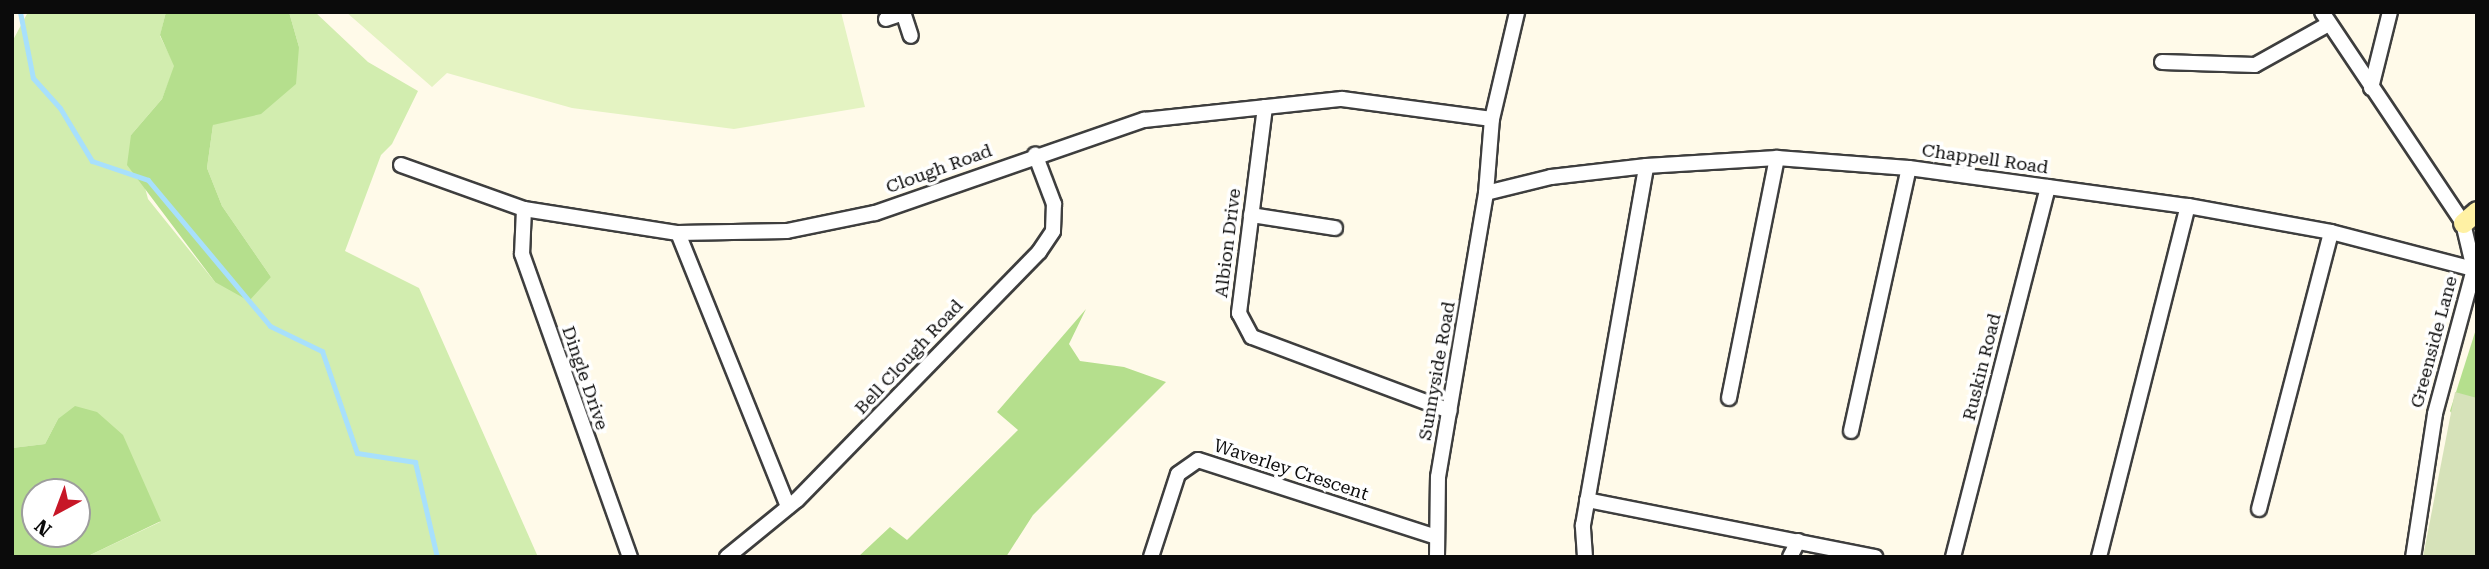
<!DOCTYPE html>
<html>
<head>
<meta charset="utf-8">
<style>
  body { margin:0 }
  #map { position:relative; width:2489px; height:569px; overflow:hidden; background:#fffae9; font-family:"Roboto Serif",serif }
  div>[style] { position:absolute }
  [style*='--x'] { left:calc(var(--x)*1px); top:calc(var(--y)*1px); width:calc(var(--w)*1px); rotate:calc(var(--a)*1deg) }
  .green>* { inset:0; background:#d2edaf }
  .forest>* { inset:0; background:#b5df8d }
  .cemetery>* { inset:0; background:#d6e2b9 }
  .pitch>* { inset:0; background:#e4f3c2 }
  .stream>* { height:5px; margin:-2.5px; padding:0 2.5px; transform-origin:2.5px; border-radius:2.5px; background:#a8e0fc }
  .roads { filter:drop-shadow(2px 0 #3e3e3e) drop-shadow(-2px 0 #3e3e3e) drop-shadow(0 2px #3e3e3e) drop-shadow(0 -2px #3e3e3e) }
  .street>* { height:14px; margin:-7px; padding:0 7px; transform-origin:7px; border-radius:7px; background:#fff }
  .secondary>* { height:19px; margin:-9.5px; padding:0 9.5px; transform-origin:9.5px; border-radius:9.5px; background:#fff1a4 }
  span { translate:-50% -50%; white-space:nowrap; text-align:center; line-height:1.15; -webkit-text-stroke:7px #fff; paint-order:stroke }
  .street-label { font-size:18px; color:#0b0b0b }
  .frame { position:absolute; inset:0; border:14px solid #0b0b0b; pointer-events:none }
  .north { position:absolute; left:21px; top:478px; width:70px; height:70px; box-sizing:border-box; background:#fff; border:2px solid #9d9d9d; border-radius:50%; rotate:221deg; font-size:19px; font-weight:700; line-height:28px; text-align:center; color:#0b0b0b }
  .north::after { content:''; display:block; margin:auto; width:24px; height:32px; background:#c71727; clip-path:polygon(50% 0,100% 100%,50% 72%,0 100%) }
</style>
</head>
<body>
<div id="map">
  <div class="green">
    <i style="clip-path:polygon(28px 12px,166px 12px,160px 36px,175px 66px,162px 99px,131px 135px,148px 199px,215px 282px,271px 277px,222px 206px,207px 168px,213px 125px,299px 47px,289px 12px,315px 12px,368px 62px,418px 91px,392px 144px,381px 155px,345px 251px,419px 288px,538px 557px,86px 557px,160px 522px,58px 419px,45px 444px,12px 448px,12px 42px)"></i>
  </div>
  <div class="forest">
    <i style="clip-path:polygon(166px 12px,289px 12px,299px 47px,296px 84px,261px 114px,213px 125px,207px 168px,222px 206px,271px 277px,249px 301px,215px 282px,127px 165px,131px 135px,162px 99px,174px 66px,160px 35px)"></i>
    <i style="clip-path:polygon(1086px 309px,1069px 344px,1080px 361px,1124px 367px,1166px 382px,1033px 515px,1006px 557px,858px 557px,890px 527px,907px 540px,1018px 430px,997px 412px)"></i>
    <i style="clip-path:polygon(2477px 326px,2477px 453px,2450px 411px)"></i>
    <i style="clip-path:polygon(evenodd,75px 406px,97px 412px,123px 435px,161px 521px,86px 557px,12px 557px,12px 448px,45px 444px,58px 419px,75px 406px,77px 492px,77px 534px,35px 534px,35px 492px,77px 492px)"></i>
  </div>
  <div class="cemetery">
    <i style="clip-path:polygon(2455px 392px,2477px 398px,2477px 557px,2423px 557px)"></i>
  </div>
  <div class="pitch">
    <i style="clip-path:polygon(346px 12px,841px 12px,865px 107px,734px 129px,572px 108px,447px 73px,432px 87px)"></i>
  </div>
  <div class="stream">
    <i style="--x:20;--y:12;--w:67;--a:78.9"></i>
    <i style="--x:33;--y:78;--w:40;--a:48"></i>
    <i style="--x:60;--y:108;--w:62;--a:58.9"></i>
    <i style="--x:92;--y:161;--w:59;--a:18.7"></i>
    <i style="--x:148;--y:180;--w:190;--a:50.1"></i>
    <i style="--x:270;--y:326;--w:58;--a:25.7"></i>
    <i style="--x:322;--y:351;--w:108;--a:71.1"></i>
    <i style="--x:357;--y:453;--w:59;--a:8.8"></i>
    <i style="--x:415;--y:462;--w:98;--a:77"></i>
  </div>
  <div class="roads">
    <div class="street">
      <i style="--x:903;--y:12;--w:25;--a:72"></i>
      <i style="--x:2322;--y:12;--w:254;--a:56.2"></i>
      <i style="--x:2463;--y:223;--w:47;--a:76.6"></i>
      <i style="--x:2474;--y:269;--w:150;--a:105.1"></i>
      <i style="--x:2435;--y:414;--w:145;--a:98.7"></i>
      <i style="--x:886;--y:19;--w:18;--a:-19"></i>
      <i style="--x:2162;--y:62;--w:93;--a:1.8"></i>
      <i style="--x:2255;--y:65;--w:82;--a:-29.1"></i>
      <i style="--x:2371;--y:88;--w:78;--a:-76"></i>
      <i style="--x:1265;--y:107;--w:208;--a:97.2"></i>
      <i style="--x:1239;--y:313;--w:27;--a:62"></i>
      <i style="--x:1252;--y:337;--w:211;--a:20.5"></i>
      <i style="--x:401;--y:165;--w:131;--a:19.7"></i>
      <i style="--x:524;--y:209;--w:156;--a:8.9"></i>
      <i style="--x:678;--y:233;--w:109;--a:-1.1"></i>
      <i style="--x:787;--y:231;--w:90;--a:-11.6"></i>
      <i style="--x:875;--y:213;--w:285;--a:-19.1"></i>
      <i style="--x:1144;--y:120;--w:199;--a:-6.1"></i>
      <i style="--x:1342;--y:99;--w:151;--a:7.6"></i>
      <i style="--x:1486;--y:193;--w:67;--a:-13.8"></i>
      <i style="--x:1551;--y:177;--w:96;--a:-6.6"></i>
      <i style="--x:1646;--y:166;--w:131;--a:-3.5"></i>
      <i style="--x:1777;--y:158;--w:132;--a:4.3"></i>
      <i style="--x:1909;--y:168;--w:282;--a:7.8"></i>
      <i style="--x:2188;--y:206;--w:145;--a:10.3"></i>
      <i style="--x:2331;--y:232;--w:151;--a:14.6"></i>
      <i style="--x:524;--y:209;--w:45;--a:92.5"></i>
      <i style="--x:522;--y:254;--w:322;--a:70.4"></i>
      <i style="--x:1251;--y:215;--w:85;--a:8.8"></i>
      <i style="--x:678;--y:233;--w:295;--a:68.1"></i>
      <i style="--x:1729;--y:398;--w:245;--a:-78.7"></i>
      <i style="--x:1851;--y:431;--w:269;--a:-77.6"></i>
      <i style="--x:1587;--y:500;--w:294;--a:11.2"></i>
      <i style="--x:2259;--y:509;--w:286;--a:-75.4"></i>
      <i style="--x:727;--y:557;--w:90;--a:-39.2"></i>
      <i style="--x:797;--y:500;--w:347;--a:-45.7"></i>
      <i style="--x:1039;--y:252;--w:25;--a:-56"></i>
      <i style="--x:1053;--y:231;--w:27;--a:-88"></i>
      <i style="--x:1054;--y:204;--w:53;--a:-110.8"></i>
      <i style="--x:1151;--y:557;--w:87;--a:-72"></i>
      <i style="--x:1178;--y:474;--w:24;--a:-35"></i>
      <i style="--x:1198;--y:460;--w:251;--a:17.9"></i>
      <i style="--x:1437;--y:557;--w:80;--a:-89.3"></i>
      <i style="--x:1438;--y:477;--w:288;--a:-80.4"></i>
      <i style="--x:1486;--y:193;--w:74;--a:-85.4"></i>
      <i style="--x:1492;--y:119;--w:110;--a:-76.8"></i>
      <i style="--x:1585;--y:557;--w:32;--a:-94"></i>
      <i style="--x:1583;--y:525;--w:364;--a:-80"></i>
      <i style="--x:1790;--y:557;--w:18;--a:-63"></i>
      <i style="--x:1953;--y:557;--w:382;--a:-75.6"></i>
      <i style="--x:2099;--y:557;--w:362;--a:-75.8"></i>
    </div>
    <div class="secondary">
      <i style="--x:2463;--y:223;--w:18;--a:-41"></i>
    </div>
  </div>
  <div class="street-label">
    <span style="left:1985px;top:159px;rotate:8deg">Chappell Road</span>
    <span style="left:939px;top:169px;rotate:-20deg">Clough Road</span>
    <span style="left:1228px;top:243px;rotate:-83deg">Albion Drive</span>
    <span style="left:2434px;top:342px;rotate:-75deg">Greenside Lane</span>
    <span style="left:909px;top:357px;rotate:-47deg">Bell Clough Road</span>
    <span style="left:1982px;top:367px;rotate:-76deg">Ruskin Road</span>
    <span style="left:1437px;top:371px;rotate:-80deg">Sunnyside Road</span>
    <span style="left:585px;top:378px;rotate:71deg">Dingle Drive</span>
    <span style="left:1291px;top:470px;rotate:18deg">Waverley Crescent</span>
  </div>
  <div class="frame"></div>
  <div class="north">N</div>
</div>
</body>
</html>
